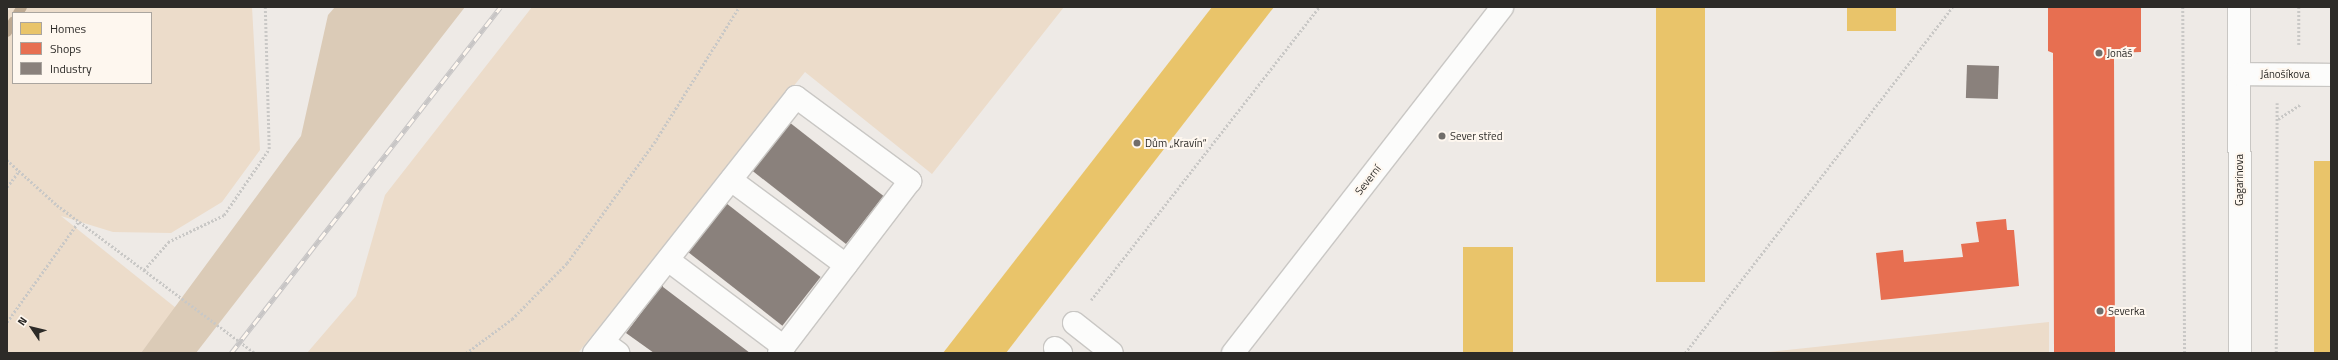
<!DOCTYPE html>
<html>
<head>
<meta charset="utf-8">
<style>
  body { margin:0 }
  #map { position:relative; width:2338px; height:360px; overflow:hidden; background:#eeeae6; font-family:"Titillium Web",sans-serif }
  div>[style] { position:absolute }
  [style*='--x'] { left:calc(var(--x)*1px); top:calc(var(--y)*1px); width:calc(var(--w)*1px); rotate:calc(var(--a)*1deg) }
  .green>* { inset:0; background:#ecdcca }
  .forest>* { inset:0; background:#dbcbb7 }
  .homes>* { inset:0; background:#e9c46a; transform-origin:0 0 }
  .shops>* { inset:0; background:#e76f51 }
  .industry>* { inset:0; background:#8a817c; transform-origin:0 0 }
  .stream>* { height:10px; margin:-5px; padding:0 5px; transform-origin:5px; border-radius:5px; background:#beaa93 }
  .path>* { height:2.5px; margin-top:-1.25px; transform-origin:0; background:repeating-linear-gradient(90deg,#c9c8c6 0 2px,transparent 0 4px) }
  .roads { filter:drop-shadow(1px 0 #c9c7c4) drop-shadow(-1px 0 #c9c7c4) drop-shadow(0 1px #c9c7c4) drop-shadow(0 -1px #c9c7c4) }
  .minor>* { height:22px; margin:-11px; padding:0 11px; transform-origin:11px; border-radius:11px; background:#fcfcfb }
  .rail>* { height:4.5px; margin-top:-2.25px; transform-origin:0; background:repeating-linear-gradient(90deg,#fef7ef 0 9px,#c7c5c5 0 18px); box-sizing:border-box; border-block:1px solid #c7c5c5 }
  .dots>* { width:11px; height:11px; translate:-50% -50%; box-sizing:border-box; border:2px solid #fef7ef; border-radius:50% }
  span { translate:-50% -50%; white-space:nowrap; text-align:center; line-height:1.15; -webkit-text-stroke:4px #fef7ef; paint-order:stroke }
  .poi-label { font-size:11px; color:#2d2b28 }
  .left { translate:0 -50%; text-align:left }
  .street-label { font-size:11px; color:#2d2b28 }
  .frame { position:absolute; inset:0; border:8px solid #2d2b28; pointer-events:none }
  .legend { position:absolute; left:12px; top:12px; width:140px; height:72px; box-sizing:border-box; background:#fef7ef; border:1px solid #aaa59f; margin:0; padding:5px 7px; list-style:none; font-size:12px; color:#2d2b28 }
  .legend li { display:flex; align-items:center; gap:8px; height:20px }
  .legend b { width:20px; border:1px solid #aaa59f }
  .north { position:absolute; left:12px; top:308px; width:40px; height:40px; -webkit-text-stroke:3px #fef7ef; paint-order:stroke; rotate:305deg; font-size:11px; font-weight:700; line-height:16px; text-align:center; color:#2d2b28 }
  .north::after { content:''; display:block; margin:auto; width:14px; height:18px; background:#2d2b28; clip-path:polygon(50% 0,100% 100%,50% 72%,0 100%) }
</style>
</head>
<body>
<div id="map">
  <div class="green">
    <i style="clip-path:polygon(evenodd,11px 7px,252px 7px,260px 150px,222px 202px,171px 233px,113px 232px,61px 216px,176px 308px,141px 353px,7px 353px,7px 12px,11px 7px,13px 13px,151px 13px,151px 83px,13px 83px,13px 13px)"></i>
    <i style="clip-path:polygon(532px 7px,1064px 7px,932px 174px,805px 72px,578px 353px,307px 353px,356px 296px,385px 195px)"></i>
    <i style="clip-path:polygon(2049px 322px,2049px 353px,1760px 353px)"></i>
  </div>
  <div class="forest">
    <i style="clip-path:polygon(335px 7px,465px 7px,196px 353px,141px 353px,301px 136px,328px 15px)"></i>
  </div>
  <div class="homes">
    <i style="clip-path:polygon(1212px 7px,1274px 7px,1006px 353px,943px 353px)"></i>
    <i style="left:1656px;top:7px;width:49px;height:275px"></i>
    <i style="left:1847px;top:7px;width:49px;height:24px"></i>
    <i style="left:2314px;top:161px;width:17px;height:192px"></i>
    <i style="left:1463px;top:247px;width:50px;height:106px"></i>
  </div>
  <div class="shops">
    <i style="clip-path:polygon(2048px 7px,2141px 7px,2141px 52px,2114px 53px,2115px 353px,2054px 353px,2053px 53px,2048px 51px)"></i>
    <i style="clip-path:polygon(2006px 219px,2007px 230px,2014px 230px,2019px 286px,1881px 300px,1876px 253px,1903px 250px,1904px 262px,1963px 257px,1961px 244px,1979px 242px,1976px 222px)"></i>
  </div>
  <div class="industry">
    <i style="left:1967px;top:65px;width:32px;height:33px;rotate:2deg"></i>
    <i style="left:789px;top:122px;width:120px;height:61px;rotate:38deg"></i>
    <i style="left:726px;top:203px;width:120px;height:62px;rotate:38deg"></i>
    <i style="clip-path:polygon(663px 284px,663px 287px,750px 353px,654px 353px,626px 333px)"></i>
  </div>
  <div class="stream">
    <i style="--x:18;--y:13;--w:7;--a:-56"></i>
    <i style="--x:7;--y:32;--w:12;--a:-59"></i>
  </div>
  <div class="path">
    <i style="--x:2183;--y:7;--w:346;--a:89.7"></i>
    <i style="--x:2299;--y:7;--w:39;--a:90"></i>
    <i style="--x:2278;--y:119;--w:27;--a:-33"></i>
    <i style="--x:7;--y:160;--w:67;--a:42"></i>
    <i style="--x:57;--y:205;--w:247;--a:36.8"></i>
    <i style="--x:7;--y:187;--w:20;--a:-53"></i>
    <i style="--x:144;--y:270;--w:37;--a:-49"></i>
    <i style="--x:168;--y:242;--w:62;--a:-25.7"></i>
    <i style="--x:224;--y:215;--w:80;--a:-55.7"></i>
    <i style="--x:269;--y:149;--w:142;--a:-91.6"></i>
    <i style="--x:1091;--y:300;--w:371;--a:-52.1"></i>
    <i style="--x:7;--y:322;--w:124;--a:-54.5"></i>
    <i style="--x:466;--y:353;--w:57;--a:-36.5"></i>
    <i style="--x:512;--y:319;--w:78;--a:-45.5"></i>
    <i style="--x:567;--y:263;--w:148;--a:-54.1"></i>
    <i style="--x:654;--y:143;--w:160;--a:-58"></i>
    <i style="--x:1685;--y:353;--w:437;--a:-52.3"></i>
    <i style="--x:2276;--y:353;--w:250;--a:-89.8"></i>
  </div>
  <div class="roads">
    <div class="minor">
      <i style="--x:2239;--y:7;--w:346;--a:89.8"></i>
      <i style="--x:2239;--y:74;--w:92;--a:0.6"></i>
      <i style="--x:731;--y:180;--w:143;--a:36.5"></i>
      <i style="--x:668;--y:260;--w:145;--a:36.9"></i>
      <i style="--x:1074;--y:323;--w:48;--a:38.3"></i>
      <i style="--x:603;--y:342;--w:19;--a:36"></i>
      <i style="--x:1055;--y:348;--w:8;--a:40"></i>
      <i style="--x:594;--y:353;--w:326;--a:-51.7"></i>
      <i style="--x:796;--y:97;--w:142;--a:36.4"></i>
      <i style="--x:910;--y:181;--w:216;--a:127.3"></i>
      <i style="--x:1233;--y:353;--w:438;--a:-52.1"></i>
    </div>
  </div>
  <div class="rail">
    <i style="--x:231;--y:353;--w:438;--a:-52.1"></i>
  </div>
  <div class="dots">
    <i style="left:2099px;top:53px;background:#716e6a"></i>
    <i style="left:1442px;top:136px;background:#716e6a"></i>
    <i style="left:1137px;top:143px;background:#716e6a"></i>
    <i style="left:2100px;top:311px;background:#716e6a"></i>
  </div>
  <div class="poi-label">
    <span class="left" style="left:2107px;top:53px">Jonáš</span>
    <span class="left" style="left:1450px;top:136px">Sever střed</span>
    <span class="left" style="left:1145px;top:143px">Dům „Kravín“</span>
    <span class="left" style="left:2108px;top:311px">Severka</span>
  </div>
  <div class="street-label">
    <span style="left:2285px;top:74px">Jánošíkova</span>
    <span style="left:1368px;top:180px;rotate:-52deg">Severní</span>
    <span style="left:2239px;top:180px;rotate:-90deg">Gagarinova</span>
  </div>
  <div class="frame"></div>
  <ul class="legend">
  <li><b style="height:11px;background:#e9c46a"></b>Homes</li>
  <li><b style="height:11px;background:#e76f51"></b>Shops</li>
  <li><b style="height:11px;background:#8a817c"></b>Industry</li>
  </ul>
  <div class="north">N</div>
</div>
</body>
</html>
